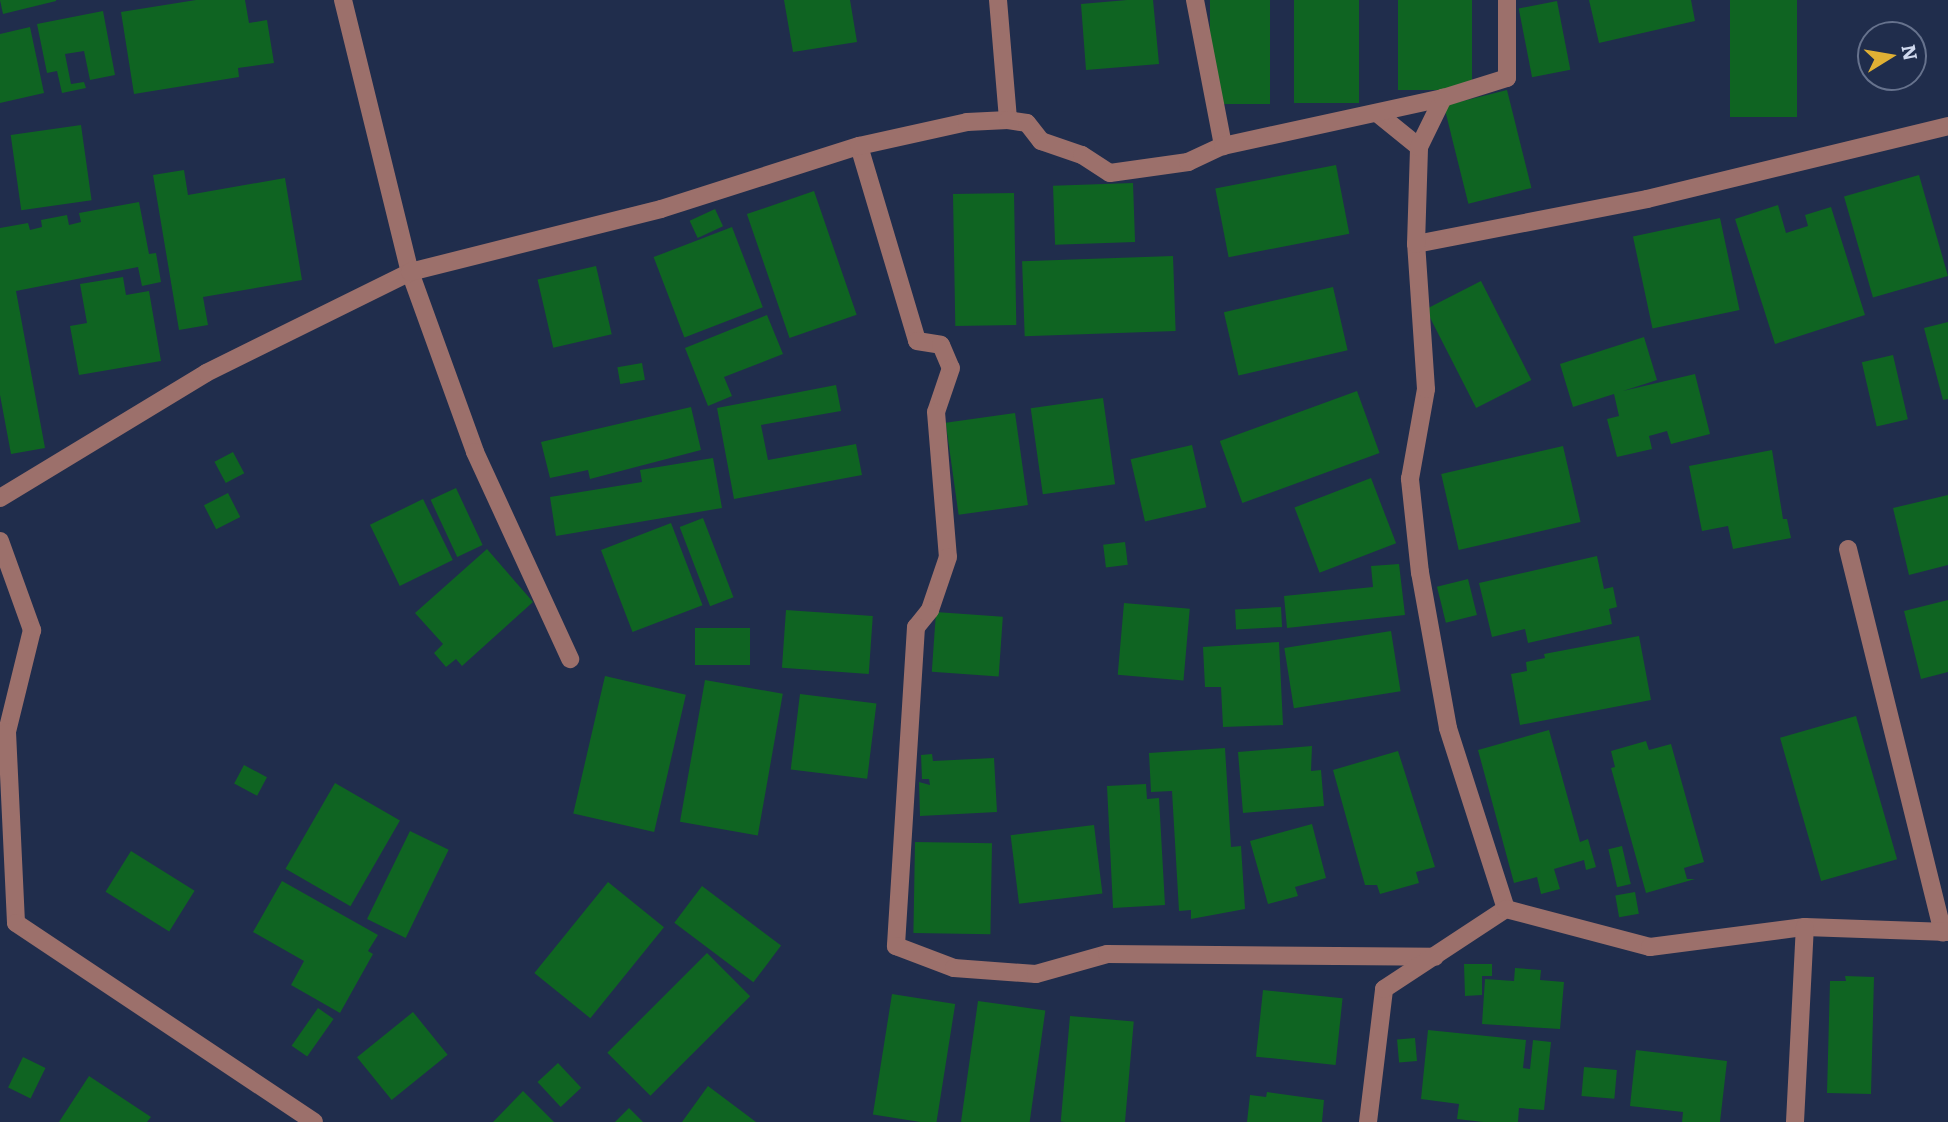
<!DOCTYPE html>
<html>
<head>
<meta charset="utf-8">
<style>
  body { margin:0 }
  #map { position:relative; width:1948px; height:1122px; overflow:hidden; background:#202d4c; font-family:Literata,serif }
  div>[style] { position:absolute }
  [style*='--x'] { left:calc(var(--x)*1px); top:calc(var(--y)*1px); width:calc(var(--w)*1px); rotate:calc(var(--a)*1deg) }
  .building>* { inset:0; background:#0f6422; transform-origin:0 0 }
  .minor>* { height:18px; margin:-9px; padding:0 9px; transform-origin:9px; border-radius:9px; background:#9c706b }
  span { translate:-50% -50%; white-space:nowrap; text-align:center; line-height:1.15; -webkit-text-stroke:5px #202d4c; paint-order:stroke }
  .north { position:absolute; left:1857px; top:21px; width:70px; height:70px; box-sizing:border-box; background:#202d4c; border:2px solid #66728d; border-radius:50%; rotate:79deg; font-size:19px; font-weight:700; line-height:28px; text-align:center; color:#d0d9ee }
  .north::after { content:''; display:block; margin:auto; width:24px; height:32px; background:#e0b034; clip-path:polygon(50% 0,100% 100%,50% 72%,0 100%) }
</style>
</head>
<body>
<div id="map">
  <div class="building">
    <i style="clip-path:polygon(0 0,56px 0,56px 1px,3px 14px)"></i>
    <i style="clip-path:polygon(196px 0,245px 0,249px 23px,267px 20px,274px 63px,238px 68px,239px 77px,134px 94px,121px 12px)"></i>
    <i style="clip-path:polygon(784px 0,850px 0,857px 42px,793px 52px)"></i>
    <i style="clip-path:polygon(1127px 0,1153px 0,1159px 64px,1086px 70px,1081px 4px)"></i>
    <i style="left:1210px;top:0;width:60px;height:104px"></i>
    <i style="left:1294px;top:0;width:65px;height:103px"></i>
    <i style="left:1398px;top:0;width:74px;height:90px"></i>
    <i style="clip-path:polygon(1589px 0,1691px 0,1695px 21px,1599px 43px)"></i>
    <i style="left:1730px;top:0;width:67px;height:117px"></i>
    <i style="left:1557px;top:1px;width:70px;height:39px;rotate:79deg"></i>
    <i style="clip-path:polygon(103px 11px,115px 75px,90px 80px,84px 51px,65px 54px,71px 84px,84px 82px,86px 88px,62px 93px,57px 71px,47px 73px,37px 24px)"></i>
    <i style="clip-path:polygon(30px 27px,44px 93px,0 103px,0 34px)"></i>
    <i style="left:1507px;top:90px;width:101px;height:65px;rotate:76deg"></i>
    <i style="left:81px;top:125px;width:76px;height:71px;rotate:82deg"></i>
    <i style="left:1336px;top:165px;width:70px;height:123px;rotate:79deg"></i>
    <i style="clip-path:polygon(184px 170px,188px 195px,285px 178px,302px 280px,203px 297px,208px 325px,179px 330px,153px 175px)"></i>
    <i style="left:1919px;top:175px;width:105px;height:78px;rotate:74deg"></i>
    <i style="left:1133px;top:183px;width:59px;height:80px;rotate:88deg"></i>
    <i style="left:814px;top:191px;width:131px;height:71px;rotate:71deg"></i>
    <i style="left:1014px;top:193px;width:132px;height:61px;rotate:89deg"></i>
    <i style="clip-path:polygon(139px 202px,149px 254px,156px 253px,161px 282px,142px 286px,138px 267px,16px 291px,45px 448px,11px 454px,0 395px,0 228px,28px 223px,30px 230px,42px 227px,41px 220px,67px 215px,69px 225px,81px 222px,79px 213px)"></i>
    <i style="clip-path:polygon(1778px 205px,1786px 233px,1808px 226px,1805px 215px,1831px 207px,1865px 315px,1775px 344px,1735px 219px)"></i>
    <i style="left:715px;top:209px;width:19px;height:28px;rotate:65deg"></i>
    <i style="left:1720px;top:218px;width:94px;height:89px;rotate:78deg"></i>
    <i style="left:732px;top:227px;width:86px;height:84px;rotate:69deg"></i>
    <i style="left:1173px;top:256px;width:75px;height:151px;rotate:88deg"></i>
    <i style="left:596px;top:266px;width:70px;height:60px;rotate:77deg"></i>
    <i style="clip-path:polygon(123px 277px,126px 295px,149px 291px,161px 361px,79px 375px,70px 326px,87px 323px,80px 284px)"></i>
    <i style="left:1481px;top:281px;width:111px;height:62px;rotate:63deg"></i>
    <i style="left:1333px;top:287px;width:65px;height:112px;rotate:77deg"></i>
    <i style="clip-path:polygon(767px 315px,783px 354px,724px 377px,732px 396px,708px 406px,685px 348px)"></i>
    <i style="clip-path:polygon(1948px 322px,1948px 399px,1943px 400px,1924px 328px)"></i>
    <i style="clip-path:polygon(1644px 337px,1657px 380px,1623px 391px,1695px 374px,1710px 434px,1671px 444px,1667px 431px,1649px 436px,1652px 449px,1617px 457px,1607px 419px,1619px 416px,1614px 394px,1573px 407px,1560px 364px)"></i>
    <i style="left:1893px;top:355px;width:66px;height:32px;rotate:77deg"></i>
    <i style="left:642px;top:363px;width:17px;height:25px;rotate:80deg"></i>
    <i style="clip-path:polygon(836px 385px,841px 411px,761px 425px,768px 460px,856px 444px,862px 475px,734px 499px,717px 408px)"></i>
    <i style="left:1357px;top:391px;width:66px;height:146px;rotate:70deg"></i>
    <i style="left:1103px;top:398px;width:87px;height:73px;rotate:82deg"></i>
    <i style="clip-path:polygon(691px 407px,701px 450px,590px 479px,588px 470px,550px 478px,541px 442px)"></i>
    <i style="left:1015px;top:413px;width:93px;height:70px;rotate:82deg"></i>
    <i style="left:1192px;top:445px;width:64px;height:63px;rotate:77deg"></i>
    <i style="left:1563px;top:446px;width:78px;height:125px;rotate:77deg"></i>
    <i style="clip-path:polygon(1772px 450px,1783px 519px,1787px 519px,1791px 538px,1733px 549px,1728px 526px,1702px 531px,1689px 466px)"></i>
    <i style="left:233px;top:452px;width:24px;height:21px;rotate:62deg"></i>
    <i style="clip-path:polygon(713px 458px,722px 508px,556px 536px,550px 497px,642px 482px,640px 470px)"></i>
    <i style="left:1371px;top:478px;width:70px;height:82px;rotate:69deg"></i>
    <i style="left:456px;top:488px;width:63px;height:28px;rotate:65deg"></i>
    <i style="left:228px;top:493px;width:27px;height:27px;rotate:63deg"></i>
    <i style="clip-path:polygon(1948px 495px,1948px 565px,1909px 575px,1893px 508px)"></i>
    <i style="left:423px;top:499px;width:68px;height:59px;rotate:64deg"></i>
    <i style="left:703px;top:518px;width:85px;height:25px;rotate:69deg"></i>
    <i style="left:671px;top:523px;width:88px;height:75px;rotate:69deg"></i>
    <i style="left:1125px;top:542px;width:23px;height:22px;rotate:83deg"></i>
    <i style="clip-path:polygon(487px 549px,533px 602px,462px 666px,456px 659px,446px 667px,434px 653px,443px 644px,415px 613px)"></i>
    <i style="clip-path:polygon(1597px 556px,1604px 589px,1613px 587px,1617px 607px,1609px 609px,1612px 624px,1528px 643px,1525px 629px,1492px 637px,1479px 583px)"></i>
    <i style="clip-path:polygon(1399px 564px,1405px 615px,1287px 628px,1284px 596px,1373px 587px,1371px 566px)"></i>
    <i style="left:1468px;top:579px;width:37px;height:32px;rotate:76deg"></i>
    <i style="clip-path:polygon(1948px 600px,1948px 672px,1921px 679px,1904px 611px)"></i>
    <i style="left:1124px;top:603px;width:66px;height:72px;rotate:5deg"></i>
    <i style="left:1281px;top:607px;width:20px;height:46px;rotate:87deg"></i>
    <i style="left:786px;top:610px;width:87px;height:58px;rotate:4deg"></i>
    <i style="left:936px;top:612px;width:67px;height:60px;rotate:4deg"></i>
    <i style="left:750px;top:628px;width:37px;height:55px;rotate:90deg"></i>
    <i style="left:1391px;top:631px;width:61px;height:108px;rotate:81deg"></i>
    <i style="clip-path:polygon(1639px 636px,1651px 700px,1520px 725px,1511px 674px,1527px 671px,1526px 662px,1545px 658px,1544px 654px)"></i>
    <i style="clip-path:polygon(1279px 642px,1283px 725px,1223px 727px,1221px 687px,1205px 687px,1203px 647px)"></i>
    <i style="left:605px;top:676px;width:83px;height:141px;rotate:13deg"></i>
    <i style="left:705px;top:680px;width:79px;height:144px;rotate:10deg"></i>
    <i style="left:800px;top:694px;width:77px;height:76px;rotate:7deg"></i>
    <i style="left:1856px;top:716px;width:149px;height:79px;rotate:74deg"></i>
    <i style="clip-path:polygon(1549px 730px,1580px 842px,1588px 839px,1596px 867px,1586px 870px,1584px 860px,1554px 869px,1560px 889px,1541px 894px,1537px 877px,1514px 883px,1478px 750px)"></i>
    <i style="clip-path:polygon(1646px 741px,1649px 750px,1671px 744px,1704px 862px,1684px 868px,1687px 879px,1695px 879px,1646px 893px,1611px 768px,1615px 767px,1611px 751px)"></i>
    <i style="clip-path:polygon(1312px 746px,1311px 771px,1321px 770px,1324px 806px,1243px 813px,1238px 752px)"></i>
    <i style="clip-path:polygon(1225px 748px,1231px 847px,1241px 846px,1245px 909px,1191px 919px,1191px 910px,1179px 911px,1172px 791px,1151px 792px,1149px 753px)"></i>
    <i style="clip-path:polygon(1398px 751px,1435px 867px,1416px 872px,1419px 883px,1380px 894px,1377px 885px,1365px 885px,1333px 770px)"></i>
    <i style="clip-path:polygon(932px 754px,933px 761px,994px 758px,997px 812px,920px 816px,919px 782px,930px 785px,929px 779px,922px 779px,921px 755px)"></i>
    <i style="left:244px;top:765px;width:26px;height:21px;rotate:28deg"></i>
    <i style="left:335px;top:783px;width:75px;height:99px;rotate:30deg"></i>
    <i style="clip-path:polygon(1146px 784px,1147px 799px,1159px 798px,1165px 905px,1113px 908px,1107px 786px)"></i>
    <i style="clip-path:polygon(1312px 824px,1326px 878px,1295px 887px,1298px 896px,1268px 904px,1250px 841px)"></i>
    <i style="left:1094px;top:825px;width:69px;height:84px;rotate:83deg"></i>
    <i style="left:410px;top:831px;width:43px;height:98px;rotate:26deg"></i>
    <i style="left:915px;top:842px;width:77px;height:91px;rotate:1deg"></i>
    <i style="left:1622px;top:846px;width:39px;height:14px;rotate:77deg"></i>
    <i style="left:131px;top:851px;width:75px;height:48px;rotate:32deg"></i>
    <i style="clip-path:polygon(282px 881px,378px 935px,368px 951px,373px 954px,340px 1013px,291px 985px,304px 961px,253px 932px)"></i>
    <i style="left:608px;top:882px;width:72px;height:117px;rotate:39deg"></i>
    <i style="left:702px;top:886px;width:99px;height:46px;rotate:37deg"></i>
    <i style="left:1635px;top:892px;width:22px;height:20px;rotate:80deg"></i>
    <i style="left:707px;top:953px;width:61px;height:141px;rotate:45deg"></i>
    <i style="clip-path:polygon(1464px 964px,1492px 964px,1492px 976px,1482px 976px,1482px 995px,1465px 996px)"></i>
    <i style="clip-path:polygon(1515px 968px,1541px 970px,1540px 980px,1564px 982px,1560px 1029px,1482px 1024px,1485px 979px,1514px 981px)"></i>
    <i style="clip-path:polygon(1845px 976px,1874px 977px,1871px 1094px,1827px 1093px,1830px 981px,1846px 981px)"></i>
    <i style="left:1263px;top:990px;width:80px;height:67px;rotate:6deg"></i>
    <i style="left:892px;top:994px;width:64px;height:122px;rotate:9deg"></i>
    <i style="left:978px;top:1001px;width:68px;height:122px;rotate:8deg"></i>
    <i style="left:318px;top:1008px;width:19px;height:46px;rotate:35deg"></i>
    <i style="left:413px;top:1012px;width:55px;height:72px;rotate:51deg"></i>
    <i style="left:1070px;top:1016px;width:64px;height:106px;rotate:5deg"></i>
    <i style="clip-path:polygon(1428px 1030px,1526px 1040px,1523px 1068px,1530px 1069px,1533px 1040px,1551px 1042px,1544px 1110px,1519px 1108px,1518px 1122px,1483px 1122px,1457px 1119px,1459px 1104px,1421px 1099px)"></i>
    <i style="left:1415px;top:1038px;width:23px;height:18px;rotate:85deg"></i>
    <i style="clip-path:polygon(1636px 1050px,1727px 1061px,1720px 1122px,1682px 1122px,1683px 1112px,1630px 1106px)"></i>
    <i style="left:23px;top:1057px;width:25px;height:34px;rotate:26deg"></i>
    <i style="left:558px;top:1063px;width:34px;height:28px;rotate:47deg"></i>
    <i style="left:1584px;top:1067px;width:33px;height:29px;rotate:5deg"></i>
    <i style="clip-path:polygon(89px 1076px,151px 1117px,147px 1122px,59px 1122px)"></i>
    <i style="clip-path:polygon(708px 1086px,756px 1122px,682px 1122px)"></i>
    <i style="clip-path:polygon(523px 1091px,554px 1122px,493px 1122px)"></i>
    <i style="clip-path:polygon(1267px 1092px,1324px 1100px,1322px 1122px,1247px 1122px,1250px 1095px,1266px 1097px)"></i>
    <i style="clip-path:polygon(629px 1108px,643px 1122px,615px 1122px)"></i>
  </div>
  <div class="minor">
    <i style="--x:343;--y:0;--w:280;--a:76.2"></i>
    <i style="--x:410;--y:272;--w:191;--a:70.1"></i>
    <i style="--x:475;--y:452;--w:228;--a:65.3"></i>
    <i style="--x:998;--y:0;--w:120;--a:85.2"></i>
    <i style="--x:1195;--y:0;--w:149;--a:79.1"></i>
    <i style="--x:1377;--y:113;--w:54;--a:39"></i>
    <i style="--x:859;--y:146;--w:203;--a:73.4"></i>
    <i style="--x:917;--y:341;--w:24;--a:9"></i>
    <i style="--x:941;--y:345;--w:25;--a:67"></i>
    <i style="--x:951;--y:368;--w:46;--a:108.8"></i>
    <i style="--x:936;--y:412;--w:145;--a:85.3"></i>
    <i style="--x:948;--y:557;--w:56;--a:108.8"></i>
    <i style="--x:930;--y:610;--w:22;--a:129"></i>
    <i style="--x:916;--y:627;--w:320;--a:93.6"></i>
    <i style="--x:896;--y:946;--w:62;--a:20.8"></i>
    <i style="--x:954;--y:968;--w:82;--a:4.2"></i>
    <i style="--x:1036;--y:974;--w:74;--a:-15.7"></i>
    <i style="--x:1107;--y:954;--w:328;--a:0.5"></i>
    <i style="--x:1416;--y:244;--w:235;--a:-11"></i>
    <i style="--x:1647;--y:199;--w:310;--a:-13.6"></i>
    <i style="--x:0;--y:498;--w:241;--a:-31.2"></i>
    <i style="--x:206;--y:373;--w:228;--a:-26.3"></i>
    <i style="--x:410;--y:272;--w:259;--a:-14.1"></i>
    <i style="--x:661;--y:209;--w:208;--a:-17.7"></i>
    <i style="--x:859;--y:146;--w:111;--a:-12.5"></i>
    <i style="--x:967;--y:122;--w:41;--a:-2.8"></i>
    <i style="--x:1008;--y:120;--w:19;--a:9"></i>
    <i style="--x:1027;--y:123;--w:23;--a:52"></i>
    <i style="--x:1041;--y:141;--w:43;--a:18.9"></i>
    <i style="--x:1082;--y:155;--w:33;--a:33"></i>
    <i style="--x:1110;--y:173;--w:79;--a:-8"></i>
    <i style="--x:1188;--y:162;--w:38;--a:-25"></i>
    <i style="--x:1223;--y:146;--w:225;--a:-12.3"></i>
    <i style="--x:0;--y:541;--w:95;--a:70.2"></i>
    <i style="--x:32;--y:630;--w:105;--a:103.8"></i>
    <i style="--x:7;--y:732;--w:191;--a:87.3"></i>
    <i style="--x:16;--y:923;--w:358;--a:33.7"></i>
    <i style="--x:1848;--y:549;--w:395;--a:76.1"></i>
    <i style="--x:1506;--y:909;--w:190;--a:-107.8"></i>
    <i style="--x:1448;--y:728;--w:158;--a:-100.2"></i>
    <i style="--x:1420;--y:573;--w:95;--a:-96.1"></i>
    <i style="--x:1410;--y:479;--w:91;--a:-79.9"></i>
    <i style="--x:1426;--y:389;--w:145;--a:-93.9"></i>
    <i style="--x:1416;--y:244;--w:97;--a:-88.2"></i>
    <i style="--x:1419;--y:147;--w:55;--a:-63.9"></i>
    <i style="--x:1443;--y:98;--w:67;--a:-17.4"></i>
    <i style="--x:1507;--y:78;--w:78;--a:-90"></i>
    <i style="--x:1368;--y:1122;--w:134;--a:-83.1"></i>
    <i style="--x:1384;--y:989;--w:146;--a:-33.3"></i>
    <i style="--x:1506;--y:909;--w:149;--a:14.8"></i>
    <i style="--x:1650;--y:947;--w:156;--a:-7.4"></i>
    <i style="--x:1805;--y:927;--w:143;--a:2"></i>
    <i style="--x:1795;--y:1122;--w:195;--a:-87.1"></i>
  </div>
  <div class="north">N</div>
</div>
</body>
</html>
